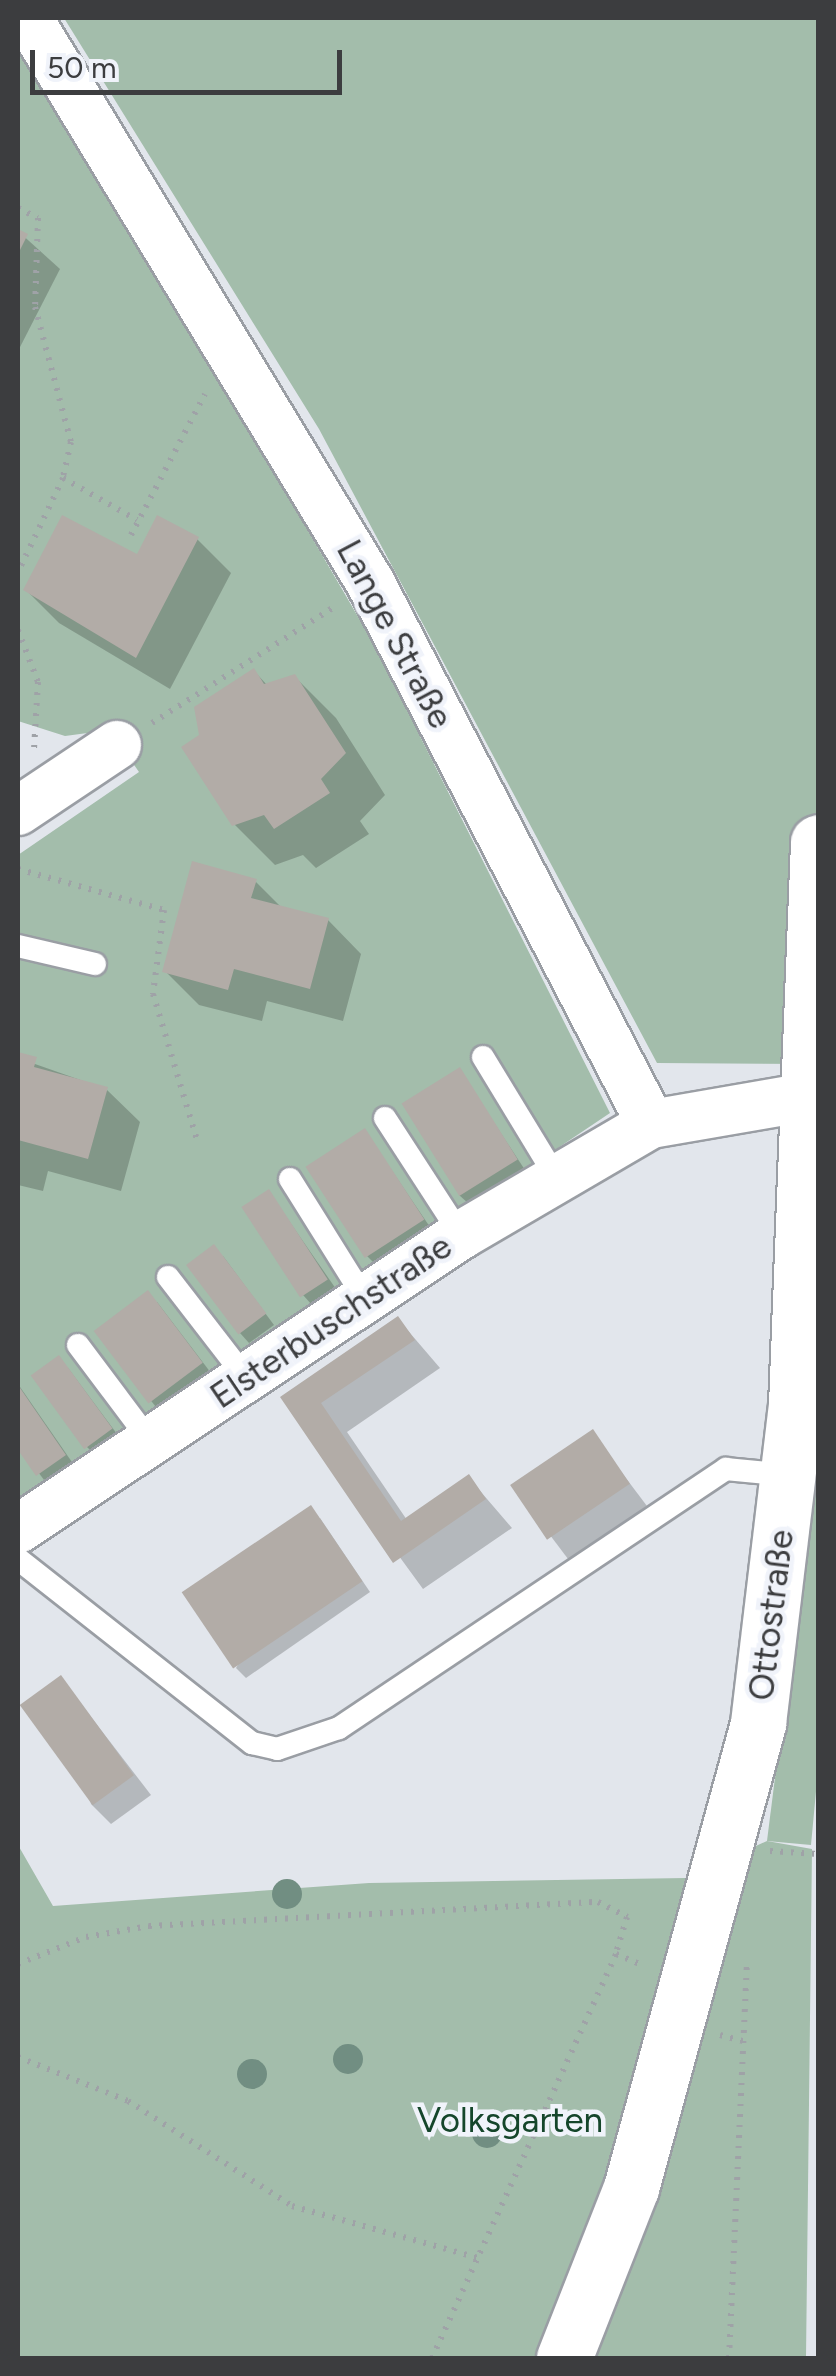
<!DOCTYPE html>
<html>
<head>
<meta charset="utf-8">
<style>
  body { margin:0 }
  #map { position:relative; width:836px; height:2376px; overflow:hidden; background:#e2e6ec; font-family:Figtree,sans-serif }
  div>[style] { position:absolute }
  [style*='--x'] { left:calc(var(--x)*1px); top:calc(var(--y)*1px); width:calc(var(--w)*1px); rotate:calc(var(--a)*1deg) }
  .green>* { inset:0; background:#a3bdab }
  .shadow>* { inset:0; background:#0003; transform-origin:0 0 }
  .building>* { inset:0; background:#b2aca7; transform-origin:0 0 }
  .path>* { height:6px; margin-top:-3px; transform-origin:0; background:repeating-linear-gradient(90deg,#9fa2a7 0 2.5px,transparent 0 10.5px) }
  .roads { filter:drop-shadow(2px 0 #9a9ea4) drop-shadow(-2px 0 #9a9ea4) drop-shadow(0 2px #9a9ea4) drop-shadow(0 -2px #9a9ea4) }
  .lane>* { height:22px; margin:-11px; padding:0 11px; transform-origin:11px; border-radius:11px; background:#fff }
  .street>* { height:48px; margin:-24px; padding:0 24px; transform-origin:24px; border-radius:24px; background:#fff }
  .secondary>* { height:55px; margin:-27.5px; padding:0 27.5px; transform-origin:27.5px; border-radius:27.5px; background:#fff }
  .trees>* { width:30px; height:30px; margin:-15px; border-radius:50%; background:#718e82 }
  span { translate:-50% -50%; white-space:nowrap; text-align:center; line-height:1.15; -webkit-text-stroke:9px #f0f3fa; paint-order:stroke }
  .street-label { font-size:35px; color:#3c3d3f }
  .park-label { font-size:35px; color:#15462b }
  .frame { position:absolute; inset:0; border:20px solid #3c3d3f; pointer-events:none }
  .scale { position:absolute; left:30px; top:50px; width:312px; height:45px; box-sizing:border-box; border:5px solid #3c3d3f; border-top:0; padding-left:12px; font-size:30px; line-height:35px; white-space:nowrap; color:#3c3d3f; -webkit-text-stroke:8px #f0f3fa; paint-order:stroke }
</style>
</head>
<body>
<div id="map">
  <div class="green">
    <i style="clip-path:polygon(64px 18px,818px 18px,818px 785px,809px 1064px,657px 1063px,319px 429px)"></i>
    <i style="clip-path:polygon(18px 53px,116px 201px,371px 639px,610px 1113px,18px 1510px,18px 855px,139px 772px,110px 730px,65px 736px,18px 721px)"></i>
    <i style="clip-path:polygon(818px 1437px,818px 1770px,811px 1845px,767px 1841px)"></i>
    <i style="clip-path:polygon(767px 1841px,812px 1849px,806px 2358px,18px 2358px,18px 1845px,53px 1906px,369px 1883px,686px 1878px)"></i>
  </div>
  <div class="shadow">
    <i style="clip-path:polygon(18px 231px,60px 269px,18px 351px)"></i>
    <i style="clip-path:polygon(197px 539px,231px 573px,170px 689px,59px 623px,26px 590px)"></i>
    <i style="clip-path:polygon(254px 671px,268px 686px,295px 677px,336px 718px,385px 795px,360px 821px,369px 834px,316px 868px,303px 855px,275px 865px,234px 824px,202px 736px)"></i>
    <i style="clip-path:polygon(255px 881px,283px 909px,328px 920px,361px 954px,343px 1021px,267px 1001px,262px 1021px,199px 1005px,165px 971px)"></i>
    <i style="clip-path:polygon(18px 1058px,106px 1089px,140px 1122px,121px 1191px,48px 1171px,43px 1191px,18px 1185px)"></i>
    <i style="clip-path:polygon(460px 1071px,525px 1170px,469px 1204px,459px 1195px)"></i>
    <i style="clip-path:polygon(365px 1131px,432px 1230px,377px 1266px,367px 1256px)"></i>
    <i style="clip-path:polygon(269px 1192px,336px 1289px,312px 1305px,303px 1295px)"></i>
    <i style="clip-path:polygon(223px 1256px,274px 1325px,249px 1343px,240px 1333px)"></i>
    <i style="clip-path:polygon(157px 1302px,211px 1373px,159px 1411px,97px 1331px)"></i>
    <i style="clip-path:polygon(398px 1319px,440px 1368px,347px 1432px,407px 1520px,469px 1478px,512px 1528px,423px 1589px,283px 1397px)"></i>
    <i style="clip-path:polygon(68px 1368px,120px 1438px,96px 1456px,87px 1447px)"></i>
    <i style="clip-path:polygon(18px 1384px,74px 1465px,47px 1484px,18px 1445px)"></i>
    <i style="left:592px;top:1433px;width:91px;height:95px;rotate:53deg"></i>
    <i style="clip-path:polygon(320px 1518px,370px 1592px,246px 1678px,236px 1668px)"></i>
    <i style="clip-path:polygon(61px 1678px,151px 1795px,111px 1824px,91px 1804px)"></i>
  </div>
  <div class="building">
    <i style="clip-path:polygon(18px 229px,28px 234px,18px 254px)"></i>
    <i style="clip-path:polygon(62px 515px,137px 554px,157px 515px,199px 537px,136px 658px,23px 590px)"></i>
    <i style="clip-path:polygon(254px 668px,264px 684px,295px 674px,346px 753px,321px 779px,330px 793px,274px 829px,264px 815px,232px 826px,181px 747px,199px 735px,194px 707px)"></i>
    <i style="clip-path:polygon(192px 861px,257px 879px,251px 898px,329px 918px,310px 989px,234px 969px,228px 990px,162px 972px)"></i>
    <i style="clip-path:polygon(18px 1052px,37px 1057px,34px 1067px,108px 1087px,88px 1159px,18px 1140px)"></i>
    <i style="left:460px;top:1067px;width:109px;height:69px;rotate:58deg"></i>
    <i style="left:365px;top:1128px;width:109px;height:71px;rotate:57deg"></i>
    <i style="left:269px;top:1189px;width:108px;height:33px;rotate:57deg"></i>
    <i style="left:214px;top:1244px;width:87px;height:35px;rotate:53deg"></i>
    <i style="left:148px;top:1290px;width:91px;height:68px;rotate:53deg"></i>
    <i style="clip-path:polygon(398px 1316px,415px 1340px,321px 1403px,401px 1521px,469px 1474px,486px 1499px,393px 1563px,280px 1397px)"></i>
    <i style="left:59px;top:1355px;width:91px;height:35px;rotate:54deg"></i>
    <i style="clip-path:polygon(18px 1385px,66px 1455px,36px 1476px,18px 1450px)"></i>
    <i style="left:593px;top:1429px;width:66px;height:100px;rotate:56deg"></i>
    <i style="left:311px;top:1505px;width:92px;height:156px;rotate:56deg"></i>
    <i style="left:61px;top:1675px;width:124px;height:51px;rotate:54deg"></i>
  </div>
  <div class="path">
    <i style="--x:18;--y:208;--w:22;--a:27"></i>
    <i style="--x:38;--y:218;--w:89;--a:91.9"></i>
    <i style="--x:35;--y:307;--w:140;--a:75.1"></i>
    <i style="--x:71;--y:442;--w:37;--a:103"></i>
    <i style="--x:63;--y:478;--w:104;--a:115.6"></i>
    <i style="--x:63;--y:478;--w:85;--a:29.6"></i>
    <i style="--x:131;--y:535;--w:159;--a:-62.3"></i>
    <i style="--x:18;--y:630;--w:56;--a:69"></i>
    <i style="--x:38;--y:682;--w:67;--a:93.4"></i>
    <i style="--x:152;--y:723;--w:218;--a:-32.5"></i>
    <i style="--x:18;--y:869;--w:152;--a:15.7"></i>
    <i style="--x:164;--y:910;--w:85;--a:97.5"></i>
    <i style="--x:153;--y:994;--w:156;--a:73.2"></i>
    <i style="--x:770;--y:1851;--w:48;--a:3.6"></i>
    <i style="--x:18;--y:1964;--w:73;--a:-21.7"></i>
    <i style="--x:86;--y:1937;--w:64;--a:-9.9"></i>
    <i style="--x:149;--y:1926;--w:450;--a:-3.1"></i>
    <i style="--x:598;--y:1902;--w:33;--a:27"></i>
    <i style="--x:627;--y:1917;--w:39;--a:107"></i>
    <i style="--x:720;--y:2035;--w:24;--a:15"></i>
    <i style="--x:18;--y:2057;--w:118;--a:21.8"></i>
    <i style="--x:128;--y:2101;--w:195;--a:32.6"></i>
    <i style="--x:292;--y:2206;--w:193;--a:15.6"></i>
    <i style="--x:432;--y:2358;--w:444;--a:-65.5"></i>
    <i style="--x:616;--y:1954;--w:30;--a:23"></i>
    <i style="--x:729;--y:2358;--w:398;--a:-87.4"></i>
  </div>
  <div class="roads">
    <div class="lane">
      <i style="--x:18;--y:946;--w:79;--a:13.2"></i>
      <i style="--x:483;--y:1057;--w:140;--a:58.7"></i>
      <i style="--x:385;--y:1118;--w:140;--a:57"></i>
      <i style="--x:290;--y:1179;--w:142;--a:58"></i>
      <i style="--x:168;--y:1277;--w:128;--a:52.3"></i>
      <i style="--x:78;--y:1345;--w:120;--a:53.1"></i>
      <i style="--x:18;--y:1559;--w:298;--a:38.2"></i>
      <i style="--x:252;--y:1743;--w:26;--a:13"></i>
      <i style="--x:277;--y:1749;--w:65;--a:-18.7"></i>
      <i style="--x:339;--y:1728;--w:466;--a:-33.8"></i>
      <i style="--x:726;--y:1469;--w:62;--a:5.5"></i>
    </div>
    <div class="street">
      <i style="--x:28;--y:18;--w:662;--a:58.78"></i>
      <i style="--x:371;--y:584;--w:608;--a:62.59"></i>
      <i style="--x:18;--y:811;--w:119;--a:-33.7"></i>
      <i style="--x:18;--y:1529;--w:532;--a:-33.57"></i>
      <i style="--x:461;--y:1235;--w:220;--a:-30.3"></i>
      <i style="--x:651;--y:1124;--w:164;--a:-9.8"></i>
    </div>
    <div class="secondary">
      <i style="--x:564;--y:2358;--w:183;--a:-68.5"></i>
      <i style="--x:631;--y:2188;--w:482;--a:-74.7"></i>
      <i style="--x:758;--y:1723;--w:320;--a:-83.2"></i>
      <i style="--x:796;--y:1405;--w:563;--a:-87.76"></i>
    </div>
  </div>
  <div class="trees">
    <i style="left:287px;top:1894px"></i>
    <i style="left:348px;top:2059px"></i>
    <i style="left:252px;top:2074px"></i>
    <i style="left:487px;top:2133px"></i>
  </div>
  <div class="street-label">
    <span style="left:395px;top:634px;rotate:62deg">Lange Straße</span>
    <span style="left:331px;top:1321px;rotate:-34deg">Elsterbuschstraße</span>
    <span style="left:771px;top:1615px;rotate:-83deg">Ottostraße</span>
  </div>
  <div class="park-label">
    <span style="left:510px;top:2120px">Volksgarten</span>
  </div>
  <div class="frame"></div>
  <div class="scale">50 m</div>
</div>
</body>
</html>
